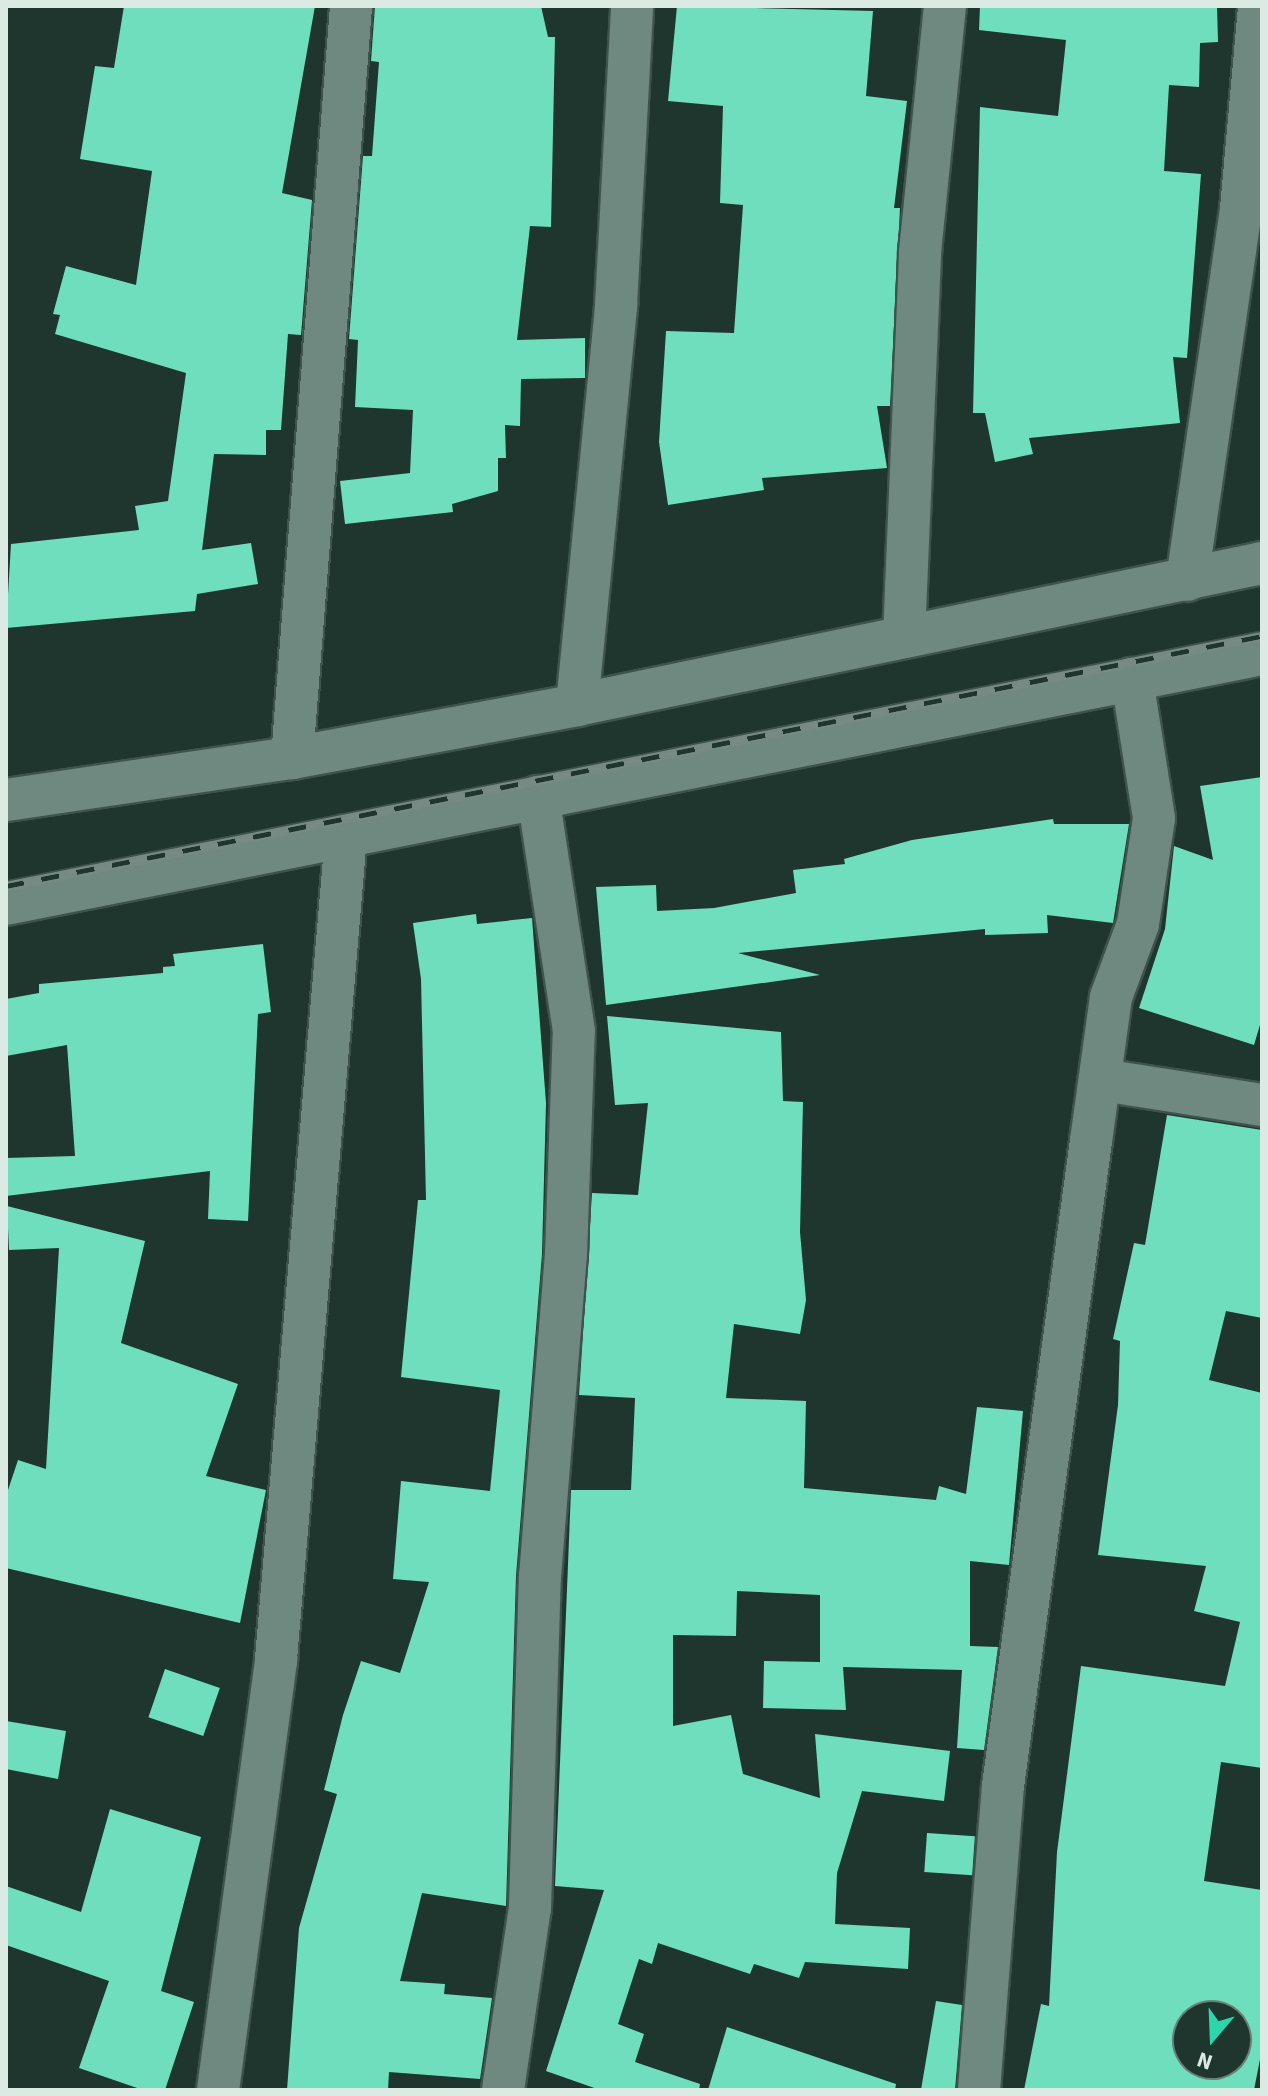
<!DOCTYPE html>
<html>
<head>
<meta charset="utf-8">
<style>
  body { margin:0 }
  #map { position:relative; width:1268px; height:2096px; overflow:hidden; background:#1f362f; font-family:"Source Sans 3",sans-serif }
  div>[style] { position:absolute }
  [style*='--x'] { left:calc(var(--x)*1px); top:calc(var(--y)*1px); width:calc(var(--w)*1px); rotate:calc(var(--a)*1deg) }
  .building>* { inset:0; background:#6edebc; transform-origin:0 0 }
  .roads { filter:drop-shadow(2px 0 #3e534c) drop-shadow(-2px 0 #3e534c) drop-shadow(0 2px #3e534c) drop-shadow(0 -2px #3e534c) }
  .street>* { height:42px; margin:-21px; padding:0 21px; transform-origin:21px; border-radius:21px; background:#708980 }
  .rail>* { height:9px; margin-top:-4.5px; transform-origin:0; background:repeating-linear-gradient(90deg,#1f362f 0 18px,#778a83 0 36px); box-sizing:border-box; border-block:2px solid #778a83 }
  span { translate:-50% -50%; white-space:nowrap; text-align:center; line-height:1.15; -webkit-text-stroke:8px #1f362f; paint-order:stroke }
  .frame { position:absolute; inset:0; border:8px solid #dceae4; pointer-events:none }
  .north { position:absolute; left:1172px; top:2000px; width:80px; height:80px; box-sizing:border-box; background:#1f362f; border:2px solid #6b7e77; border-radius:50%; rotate:199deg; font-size:22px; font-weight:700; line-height:32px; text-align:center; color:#dceae4 }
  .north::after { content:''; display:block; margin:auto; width:28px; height:36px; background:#2cd5ab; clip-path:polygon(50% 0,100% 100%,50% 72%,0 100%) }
</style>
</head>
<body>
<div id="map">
  <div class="building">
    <i style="clip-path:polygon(124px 6px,315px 6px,282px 193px,312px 200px,301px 335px,288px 334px,281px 430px,266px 430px,266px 455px,214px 454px,202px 550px,251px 543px,258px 584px,197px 594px,195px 611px,6px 628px,11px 544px,139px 530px,135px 506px,168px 501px,186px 373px,55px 334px,60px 315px,53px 314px,66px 266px,136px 285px,152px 171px,80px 159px,95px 66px,114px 68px)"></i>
    <i style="clip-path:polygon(375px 6px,541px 6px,548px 37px,555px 37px,551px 227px,530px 226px,517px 340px,585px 338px,585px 378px,521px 379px,520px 426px,505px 425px,506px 458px,498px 458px,498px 491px,452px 504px,453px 512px,345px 524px,340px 481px,410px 473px,413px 410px,355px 407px,358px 340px,349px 339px,363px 156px,372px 156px,379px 62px,371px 61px)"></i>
    <i style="clip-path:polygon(677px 6px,873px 11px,866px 96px,907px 101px,894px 208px,900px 208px,890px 406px,877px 406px,887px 468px,762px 478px,764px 490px,668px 505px,659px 442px,666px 331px,734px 333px,743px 205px,720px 203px,723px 106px,668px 101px)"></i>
    <i style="clip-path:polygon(980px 6px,1217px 6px,1218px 42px,1200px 43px,1199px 87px,1169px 85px,1164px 171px,1201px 174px,1187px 358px,1173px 357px,1180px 423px,1029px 438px,1033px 454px,995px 462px,985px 413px,973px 413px,980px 107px,1058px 116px,1066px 40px,979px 30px)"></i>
    <i style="clip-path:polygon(1262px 777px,1262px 1018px,1254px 1045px,1139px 1008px,1165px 929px,1174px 846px,1213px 860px,1200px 786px)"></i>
    <i style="clip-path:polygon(1053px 819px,1054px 824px,1129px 824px,1113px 923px,1047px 915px,1048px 933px,985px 935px,985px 929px,738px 953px,820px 975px,606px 1005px,596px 887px,656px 885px,657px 911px,714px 908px,796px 893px,793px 870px,845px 864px,844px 859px,912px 840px)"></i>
    <i style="clip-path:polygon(476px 914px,477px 924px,532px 918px,546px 1103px,542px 1254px,516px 1576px,506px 1906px,422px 1893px,400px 1981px,445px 1984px,444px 1994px,492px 1998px,480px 2079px,389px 2072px,388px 2090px,287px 2090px,299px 1928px,337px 1794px,324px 1790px,343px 1715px,361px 1661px,400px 1673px,429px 1582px,393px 1579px,401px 1481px,490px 1491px,500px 1390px,401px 1377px,418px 1200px,426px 1200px,421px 979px,413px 923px)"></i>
    <i style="clip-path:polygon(263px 944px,271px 1012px,258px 1014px,248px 1221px,208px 1219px,210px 1171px,6px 1196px,6px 1158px,75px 1156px,67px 1045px,6px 1056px,6px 999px,39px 993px,39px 984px,163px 973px,163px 967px,175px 966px,173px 954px)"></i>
    <i style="clip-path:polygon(607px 1016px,781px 1032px,783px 1101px,803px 1102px,800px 1232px,806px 1300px,800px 1334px,734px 1324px,726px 1398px,806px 1401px,804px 1488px,936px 1500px,939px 1486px,966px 1494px,977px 1407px,1023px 1411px,1009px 1565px,970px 1561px,970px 1646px,998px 1647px,984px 1750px,957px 1748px,962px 1670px,843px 1667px,846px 1710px,763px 1708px,764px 1661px,820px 1662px,820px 1595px,737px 1591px,736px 1636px,673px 1635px,673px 1726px,731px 1715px,743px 1774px,820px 1798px,815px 1734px,950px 1751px,944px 1801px,862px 1791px,837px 1873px,835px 1924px,910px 1928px,908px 1969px,805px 1962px,799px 1978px,754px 1964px,750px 1974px,658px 1943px,652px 1964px,639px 1959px,618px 2024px,644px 2034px,635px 2062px,700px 2084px,699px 2090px,600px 2090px,546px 2071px,604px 1890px,555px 1886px,571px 1490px,631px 1490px,635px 1398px,579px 1395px,592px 1193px,638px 1195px,648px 1103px,615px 1105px)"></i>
    <i style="clip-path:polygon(evenodd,1167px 1115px,1262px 1130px,1262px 1318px,1226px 1311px,1209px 1380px,1262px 1393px,1262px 1768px,1221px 1762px,1204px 1881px,1262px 1890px,1262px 2049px,1254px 2090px,1024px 2090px,1041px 2004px,1049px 2006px,1057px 1852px,1081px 1666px,1225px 1686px,1240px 1622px,1194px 1611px,1206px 1566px,1098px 1555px,1118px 1405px,1120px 1341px,1113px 1339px,1134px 1243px,1145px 1245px,1167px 1115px,1188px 2016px,1236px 2016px,1236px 2064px,1188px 2064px,1188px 2016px)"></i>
    <i style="clip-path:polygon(7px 1206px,145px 1241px,121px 1343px,238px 1384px,206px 1476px,266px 1490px,240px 1623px,6px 1568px,6px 1496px,18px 1460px,46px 1469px,59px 1248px,9px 1250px)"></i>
    <i style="left:165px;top:1669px;width:58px;height:51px;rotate:19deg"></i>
    <i style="clip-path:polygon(6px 1721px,66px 1731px,58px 1779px,6px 1769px)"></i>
    <i style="clip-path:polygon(110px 1809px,201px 1837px,161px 1991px,194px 2002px,165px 2090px,143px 2090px,79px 2068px,109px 1981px,6px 1945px,6px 1886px,81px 1912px)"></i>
    <i style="left:927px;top:1833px;width:48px;height:39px;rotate:4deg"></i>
    <i style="clip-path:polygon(936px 2001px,962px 2005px,955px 2090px,921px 2090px)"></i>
    <i style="clip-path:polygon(727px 2027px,896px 2084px,895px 2090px,708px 2090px)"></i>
  </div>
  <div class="roads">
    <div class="street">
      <i style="--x:1187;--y:580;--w:375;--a:-81.7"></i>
      <i style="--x:1241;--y:209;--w:204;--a:-84.9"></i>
      <i style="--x:904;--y:637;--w:385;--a:-87.6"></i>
      <i style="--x:920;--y:252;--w:247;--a:-84.2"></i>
      <i style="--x:577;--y:705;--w:402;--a:-84.4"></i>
      <i style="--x:616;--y:305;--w:299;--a:-86.9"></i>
      <i style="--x:292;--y:758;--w:754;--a:-85.51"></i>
      <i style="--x:6;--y:800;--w:289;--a:-8.4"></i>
      <i style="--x:292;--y:758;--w:290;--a:-10.5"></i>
      <i style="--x:577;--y:705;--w:700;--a:-11.71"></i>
      <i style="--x:6;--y:904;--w:1281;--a:-11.26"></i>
      <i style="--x:1102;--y:1080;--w:162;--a:8.9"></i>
      <i style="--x:218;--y:2090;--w:435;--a:-82.3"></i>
      <i style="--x:276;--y:1659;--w:826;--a:-85.14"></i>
      <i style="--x:503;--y:2090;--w:184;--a:-81.6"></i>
      <i style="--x:530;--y:1908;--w:331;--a:-88.3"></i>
      <i style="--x:540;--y:1577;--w:323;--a:-85.4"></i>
      <i style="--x:566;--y:1255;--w:224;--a:-88"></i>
      <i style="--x:574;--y:1031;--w:237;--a:-98.7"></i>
      <i style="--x:979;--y:2090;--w:305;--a:-85.5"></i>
      <i style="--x:1003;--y:1786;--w:651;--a:-82.23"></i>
      <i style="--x:1091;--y:1141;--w:145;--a:-82.1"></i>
      <i style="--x:1111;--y:997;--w:78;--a:-69.7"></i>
      <i style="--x:1138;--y:924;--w:107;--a:-81.4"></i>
      <i style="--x:1154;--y:818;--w:141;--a:-99"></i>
    </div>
  </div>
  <div class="rail">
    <i style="--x:6;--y:886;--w:1281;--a:-11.26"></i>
  </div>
  <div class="frame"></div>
  <div class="north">N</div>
</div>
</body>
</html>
